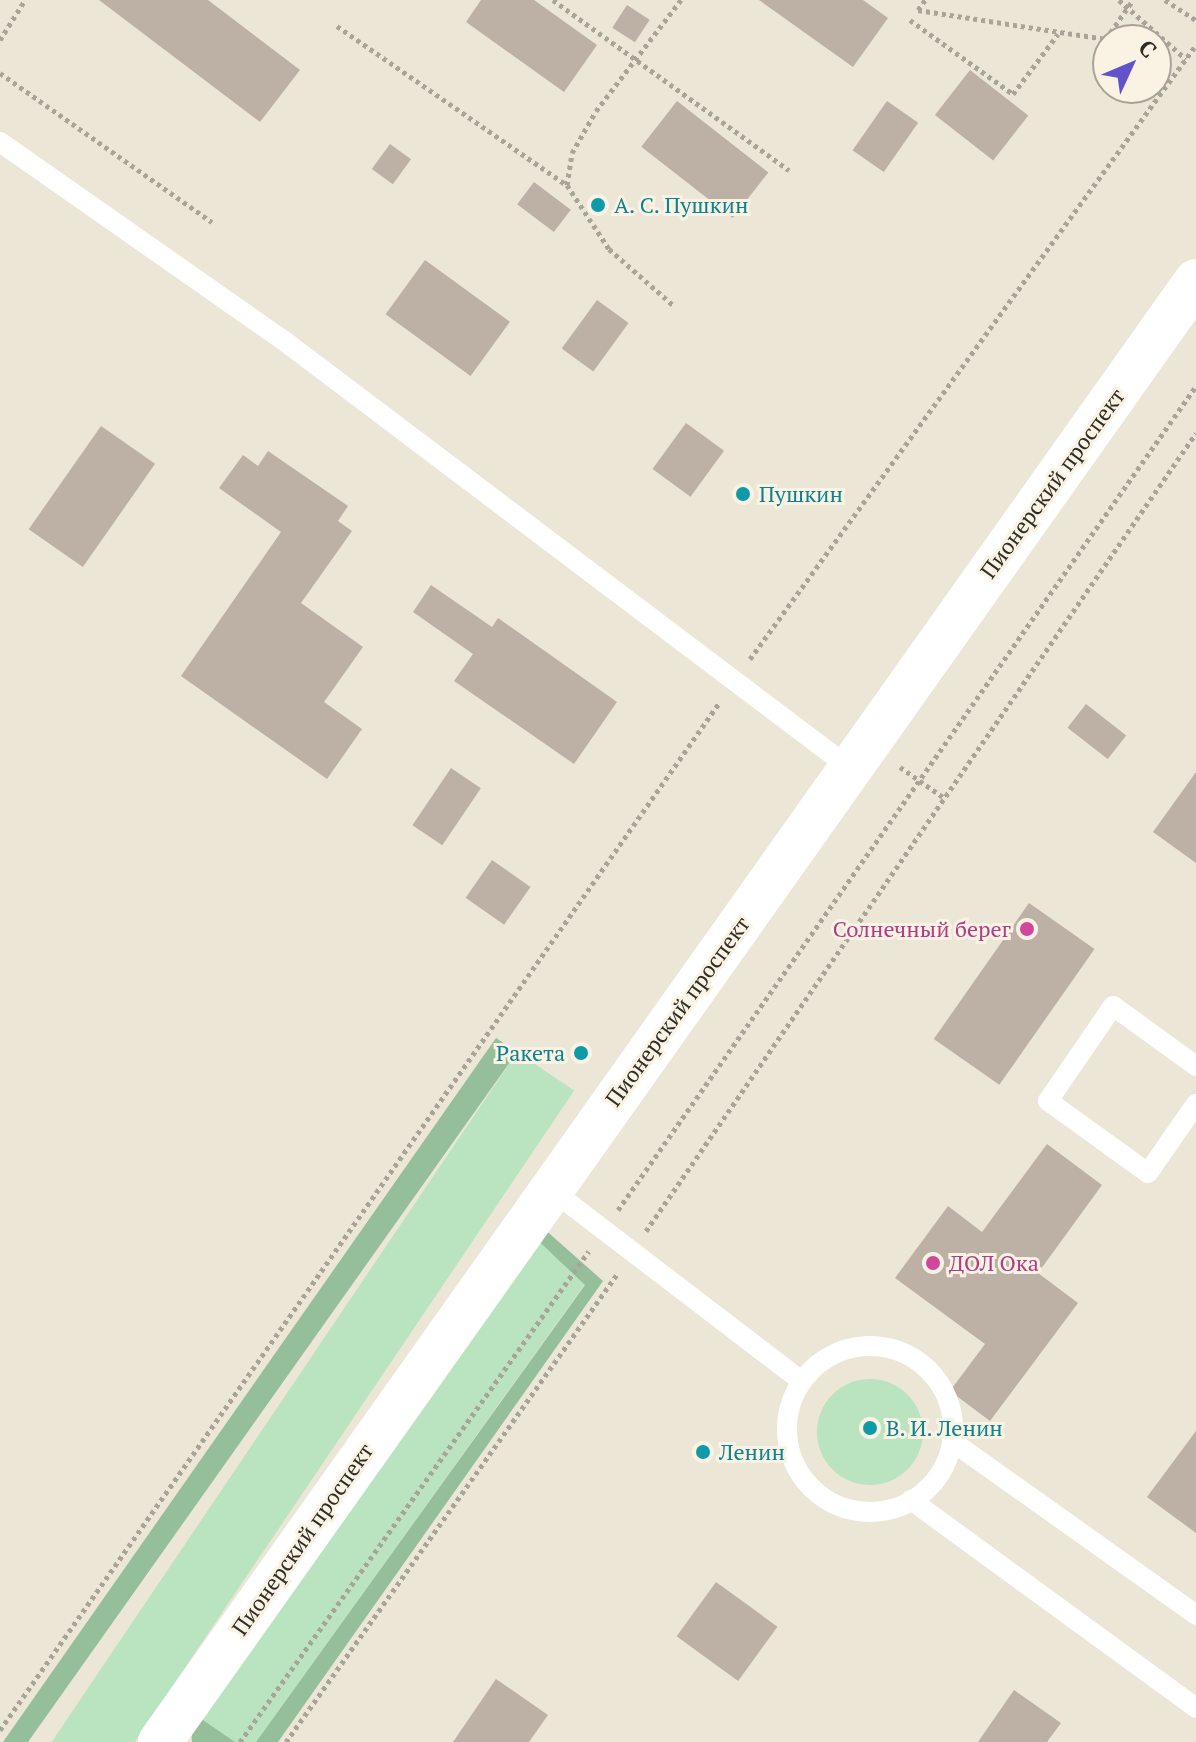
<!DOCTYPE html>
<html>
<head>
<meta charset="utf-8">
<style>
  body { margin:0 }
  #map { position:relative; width:1196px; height:1742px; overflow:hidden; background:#ece6d7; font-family:"PT Serif",serif }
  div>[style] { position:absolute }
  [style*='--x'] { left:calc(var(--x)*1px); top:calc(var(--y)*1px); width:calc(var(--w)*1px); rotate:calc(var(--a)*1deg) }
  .green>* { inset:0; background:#bae4bf; transform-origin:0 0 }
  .round { border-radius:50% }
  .forest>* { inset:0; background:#95be9a }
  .building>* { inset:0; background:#bdb0a5; transform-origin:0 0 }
  .path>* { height:5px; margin-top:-2.5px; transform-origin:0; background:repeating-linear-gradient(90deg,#a9a498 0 4px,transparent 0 8px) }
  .service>* { height:20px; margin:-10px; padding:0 10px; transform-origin:10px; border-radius:10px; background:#fff }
  .service>.ring { margin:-10px; padding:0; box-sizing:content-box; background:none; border:20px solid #fff; border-radius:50% }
  .tertiary>* { height:44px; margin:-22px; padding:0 22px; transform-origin:22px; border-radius:22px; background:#fff }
  .dots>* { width:22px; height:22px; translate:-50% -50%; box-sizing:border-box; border:4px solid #faf3e4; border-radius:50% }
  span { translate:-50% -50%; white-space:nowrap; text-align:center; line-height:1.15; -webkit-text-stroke:6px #faf3e4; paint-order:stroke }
  .culture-label { font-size:22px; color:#0d838f }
  .left { translate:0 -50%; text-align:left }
  .right { translate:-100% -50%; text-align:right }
  .street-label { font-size:22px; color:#2e2c26 }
  .hotel-label { font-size:22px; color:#b23c85 }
  .north { position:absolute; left:1092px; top:24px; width:80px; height:80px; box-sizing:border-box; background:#faf3e4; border:2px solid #a8a398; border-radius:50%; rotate:46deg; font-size:22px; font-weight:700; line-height:32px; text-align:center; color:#2e2c26 }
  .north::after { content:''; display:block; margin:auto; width:28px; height:36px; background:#6352cb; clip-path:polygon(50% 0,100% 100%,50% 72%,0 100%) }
</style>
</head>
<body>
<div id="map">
  <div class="green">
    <i style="left:517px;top:1052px;width:69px;height:846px;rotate:34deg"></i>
    <i style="clip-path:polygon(529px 1232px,585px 1284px,256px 1742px,235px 1742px,190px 1711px)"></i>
    <i class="round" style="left:817px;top:1379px;width:106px;height:106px"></i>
  </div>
  <div class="forest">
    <i style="clip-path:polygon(496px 1038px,517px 1052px,28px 1742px,3px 1742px)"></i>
    <i style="clip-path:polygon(542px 1227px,603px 1281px,278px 1742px,256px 1742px,585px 1285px,529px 1232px)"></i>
    <i style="clip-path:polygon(190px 1711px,235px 1742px,192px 1742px)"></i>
  </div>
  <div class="building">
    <i style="clip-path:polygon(99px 0,208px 0,300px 70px,260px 122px)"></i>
    <i style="clip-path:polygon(481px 0,534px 0,597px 45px,564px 92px,466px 22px)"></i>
    <i style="clip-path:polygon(759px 0,863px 0,888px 18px,853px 67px)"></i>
    <i style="left:627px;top:5px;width:27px;height:27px;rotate:33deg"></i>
    <i style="left:970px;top:70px;width:74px;height:57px;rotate:38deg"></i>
    <i style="left:677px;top:101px;width:116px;height:58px;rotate:38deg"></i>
    <i style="left:887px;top:101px;width:38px;height:60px;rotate:35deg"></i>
    <i style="left:390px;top:144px;width:26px;height:31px;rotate:36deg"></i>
    <i style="left:534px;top:182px;width:46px;height:28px;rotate:37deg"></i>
    <i style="left:425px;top:260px;width:105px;height:67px;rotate:36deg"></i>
    <i style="left:597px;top:300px;width:39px;height:60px;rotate:36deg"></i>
    <i style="left:686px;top:423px;width:47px;height:57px;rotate:36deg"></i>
    <i style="left:101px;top:426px;width:66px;height:126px;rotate:35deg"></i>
    <i style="clip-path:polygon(268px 451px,348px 506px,338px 521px,352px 531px,301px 603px,363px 647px,324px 702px,362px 729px,327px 779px,181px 676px,281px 532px,219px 488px,243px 455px,258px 466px)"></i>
    <i style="clip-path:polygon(431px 585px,492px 627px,498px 618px,617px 702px,574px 764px,454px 681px,473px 654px,413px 612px)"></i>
    <i style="left:1086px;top:704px;width:51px;height:30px;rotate:38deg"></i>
    <i style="left:451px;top:768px;width:36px;height:69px;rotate:34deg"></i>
    <i style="clip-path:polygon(1196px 772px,1196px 863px,1153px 832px)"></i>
    <i style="left:492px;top:860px;width:47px;height:46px;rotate:35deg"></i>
    <i style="left:1029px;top:903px;width:80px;height:166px;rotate:35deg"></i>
    <i style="clip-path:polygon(1047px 1144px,1102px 1185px,1038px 1273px,1078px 1303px,990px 1421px,950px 1391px,985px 1344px,895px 1278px,948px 1206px,982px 1232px)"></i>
    <i style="clip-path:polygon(1196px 1431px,1196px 1533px,1147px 1497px)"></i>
    <i style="left:716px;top:1582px;width:76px;height:67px;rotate:36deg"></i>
    <i style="clip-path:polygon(496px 1679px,548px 1715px,529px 1742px,453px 1742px)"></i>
    <i style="clip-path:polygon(1014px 1690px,1061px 1723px,1047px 1742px,978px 1742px)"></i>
  </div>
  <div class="path">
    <i style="--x:553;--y:0;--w:291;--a:35.8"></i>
    <i style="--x:925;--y:0;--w:12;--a:125"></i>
    <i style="--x:918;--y:10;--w:190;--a:8.8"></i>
    <i style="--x:1106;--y:39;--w:47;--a:-55.3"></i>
    <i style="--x:1119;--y:0;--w:89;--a:41.4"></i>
    <i style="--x:1165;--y:0;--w:37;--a:33"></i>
    <i style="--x:910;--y:20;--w:127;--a:35.7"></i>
    <i style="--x:1013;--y:94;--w:75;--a:-53.1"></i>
    <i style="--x:337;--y:26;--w:280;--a:34.7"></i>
    <i style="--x:567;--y:185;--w:77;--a:56.7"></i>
    <i style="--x:609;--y:249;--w:86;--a:41.2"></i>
    <i style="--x:0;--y:40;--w:47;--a:-58"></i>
    <i style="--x:0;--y:73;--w:259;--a:35.1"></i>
    <i style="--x:567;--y:185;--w:32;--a:-81"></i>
    <i style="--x:572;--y:153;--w:48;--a:-60.3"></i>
    <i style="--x:596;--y:111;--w:140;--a:-52.6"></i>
    <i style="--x:750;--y:659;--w:759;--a:-54.01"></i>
    <i style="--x:900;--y:767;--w:52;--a:34.9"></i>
    <i style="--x:618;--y:1210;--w:1007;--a:-54.95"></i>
    <i style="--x:646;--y:1231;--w:969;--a:-55.42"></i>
    <i style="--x:0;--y:1730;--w:1254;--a:-55"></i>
    <i style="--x:240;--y:1742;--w:602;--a:-54.6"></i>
    <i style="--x:286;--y:1742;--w:575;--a:-54.71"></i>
  </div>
  <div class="service">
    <i style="--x:0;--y:142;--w:345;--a:35"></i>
    <i style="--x:283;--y:340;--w:710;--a:37.05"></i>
    <i style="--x:1196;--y:1066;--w:102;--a:-144.1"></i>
    <i style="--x:1113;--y:1006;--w:115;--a:124.4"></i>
    <i style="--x:1048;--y:1101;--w:123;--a:35.8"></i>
    <i style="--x:1148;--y:1173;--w:84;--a:-55.2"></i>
    <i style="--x:549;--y:1188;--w:316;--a:37.4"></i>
    <i class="ring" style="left:787px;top:1346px;width:146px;height:146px"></i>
    <i style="--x:953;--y:1442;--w:298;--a:35.4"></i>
    <i style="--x:911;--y:1500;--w:353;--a:36.1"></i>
  </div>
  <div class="tertiary">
    <i style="--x:160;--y:1742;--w:1791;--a:-54.66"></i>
  </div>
  <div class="dots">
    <i style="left:598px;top:205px;background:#0f9aa8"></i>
    <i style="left:743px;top:494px;background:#0f9aa8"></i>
    <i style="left:1027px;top:929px;background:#d1479c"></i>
    <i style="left:581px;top:1053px;background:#0f9aa8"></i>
    <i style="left:933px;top:1263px;background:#d1479c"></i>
    <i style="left:870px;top:1428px;background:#0f9aa8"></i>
    <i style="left:703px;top:1452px;background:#0f9aa8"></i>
  </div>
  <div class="culture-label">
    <span class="left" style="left:614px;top:205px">А. С. Пушкин</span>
    <span class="left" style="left:759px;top:494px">Пушкин</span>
    <span class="right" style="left:565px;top:1053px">Ракета</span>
    <span class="left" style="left:886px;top:1428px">В. И. Ленин</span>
    <span class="left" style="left:719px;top:1452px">Ленин</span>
  </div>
  <div class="street-label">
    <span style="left:1052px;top:483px;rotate:-54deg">Пионерский проспект</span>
    <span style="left:677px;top:1011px;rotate:-54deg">Пионерский проспект</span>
    <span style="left:302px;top:1539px;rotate:-55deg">Пионерский проспект</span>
  </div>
  <div class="hotel-label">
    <span class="right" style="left:1011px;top:929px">Солнечный берег</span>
    <span class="left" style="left:949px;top:1263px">ДОЛ Ока</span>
  </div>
  <div class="north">С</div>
</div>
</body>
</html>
